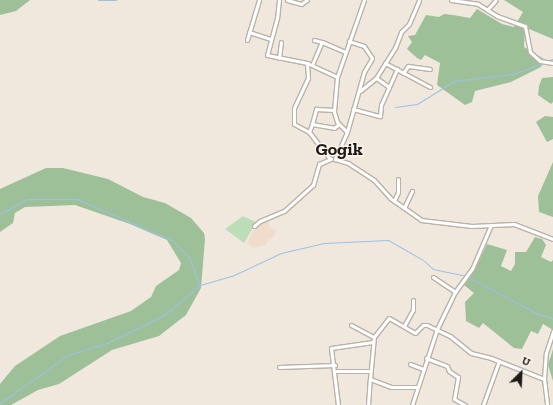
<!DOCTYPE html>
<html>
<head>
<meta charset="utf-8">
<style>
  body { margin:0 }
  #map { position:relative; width:553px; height:405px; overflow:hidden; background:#f0e8dd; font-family:"Zilla Slab",serif }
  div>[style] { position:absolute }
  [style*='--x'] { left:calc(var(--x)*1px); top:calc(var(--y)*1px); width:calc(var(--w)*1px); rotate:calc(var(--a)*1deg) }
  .industrial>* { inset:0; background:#f0dbcd }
  .green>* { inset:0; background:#bdddb9 }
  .forest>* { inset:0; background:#9dc099 }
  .stream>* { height:1px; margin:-0.5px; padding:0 0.5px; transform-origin:0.5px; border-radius:0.5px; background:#9dc0e6 }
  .roads { filter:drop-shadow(1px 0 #bab2a8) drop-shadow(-1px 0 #bab2a8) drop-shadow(0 1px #bab2a8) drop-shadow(0 -1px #bab2a8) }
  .minor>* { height:3px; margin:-1.5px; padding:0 1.5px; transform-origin:1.5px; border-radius:1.5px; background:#fff }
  span { translate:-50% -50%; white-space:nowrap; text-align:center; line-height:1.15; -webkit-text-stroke:3px #fef5ea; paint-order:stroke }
  .quarter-label { font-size:18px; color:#1d1a17; font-weight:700 }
  .north { position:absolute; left:501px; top:353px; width:40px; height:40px; -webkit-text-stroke:3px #fef5ea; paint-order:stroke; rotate:24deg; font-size:11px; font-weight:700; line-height:16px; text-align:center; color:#1d1a17 }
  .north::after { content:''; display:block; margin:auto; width:14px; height:18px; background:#1d1a17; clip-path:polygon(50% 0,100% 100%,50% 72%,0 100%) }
</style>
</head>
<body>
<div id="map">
  <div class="industrial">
    <i style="clip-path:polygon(269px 219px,269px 227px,276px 230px,274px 237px,268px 240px,266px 245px,253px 248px,247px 243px,253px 231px,260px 222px)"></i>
  </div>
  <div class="green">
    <i style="clip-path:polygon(243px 216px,256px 222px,244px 243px,225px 229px)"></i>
  </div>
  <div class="forest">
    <i style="clip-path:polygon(0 0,30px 0,16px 11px,0 15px)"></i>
    <i style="clip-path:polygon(504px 0,553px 0,553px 39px,529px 29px,525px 32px,524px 47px,544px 59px,541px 67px,511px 82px,475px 91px,472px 102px,465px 105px,437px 85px,440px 63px,425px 55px,421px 60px,417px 58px,407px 49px,412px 42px,408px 36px,415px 35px,426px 15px,439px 17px,444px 14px,453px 15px,470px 18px,477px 9px,502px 24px,514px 27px,523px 12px)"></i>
    <i style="clip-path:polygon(553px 77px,553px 102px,551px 104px,538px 95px,539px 86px,542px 78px)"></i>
    <i style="clip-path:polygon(545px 116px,553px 117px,553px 139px,547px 142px,536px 122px)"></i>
    <i style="clip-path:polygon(553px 162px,553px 217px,539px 212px,538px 196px)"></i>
    <i style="clip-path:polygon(46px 168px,63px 168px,108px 179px,143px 197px,165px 203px,191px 218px,204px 233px,205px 239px,201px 288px,186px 315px,159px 336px,112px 350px,59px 384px,38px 390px,11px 405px,0 405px,0 384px,15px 366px,60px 336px,131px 311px,151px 297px,156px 286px,179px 270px,181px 263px,167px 240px,130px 224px,75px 205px,25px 207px,15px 213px,13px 223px,0 232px,0 189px)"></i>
    <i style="clip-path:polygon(535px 237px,542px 239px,546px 245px,541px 257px,551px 262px,553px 260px,553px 330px,543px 324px,538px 334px,531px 331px,522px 349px,514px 348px,483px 323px,479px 328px,466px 321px,465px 302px,474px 293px,464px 285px,475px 270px,487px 244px,507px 250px,501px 266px,511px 271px,515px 264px,515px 252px,526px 252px)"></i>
    <i style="clip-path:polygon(553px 349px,553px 381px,548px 365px)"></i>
  </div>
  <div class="stream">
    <i style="--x:98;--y:0;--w:18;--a:0"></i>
    <i style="--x:545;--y:61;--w:8;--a:-14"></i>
    <i style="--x:395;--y:107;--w:22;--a:-8"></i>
    <i style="--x:417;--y:104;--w:44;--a:-31.9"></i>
    <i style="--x:454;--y:81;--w:59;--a:-6.8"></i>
    <i style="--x:513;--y:74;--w:32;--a:-20"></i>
    <i style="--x:0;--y:214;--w:31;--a:-29"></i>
    <i style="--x:27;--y:199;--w:50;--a:0"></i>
    <i style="--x:77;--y:199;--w:105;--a:23.6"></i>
    <i style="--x:173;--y:241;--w:23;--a:45"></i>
    <i style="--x:189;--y:257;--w:30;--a:69"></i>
    <i style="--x:468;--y:277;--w:77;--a:27.9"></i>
    <i style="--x:536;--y:313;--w:18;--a:19"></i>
    <i style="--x:0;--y:403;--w:83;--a:-35.2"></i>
    <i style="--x:68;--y:355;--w:41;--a:-17.1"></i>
    <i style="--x:107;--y:343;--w:64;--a:-26.2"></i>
    <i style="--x:164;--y:315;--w:47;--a:-39.8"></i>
    <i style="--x:200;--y:285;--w:35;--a:-16"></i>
    <i style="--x:234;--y:275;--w:52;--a:-25.1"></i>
    <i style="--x:281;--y:253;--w:44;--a:-13.1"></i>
    <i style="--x:324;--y:243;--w:64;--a:-2.7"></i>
    <i style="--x:388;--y:240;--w:40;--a:29.7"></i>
    <i style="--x:423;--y:260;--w:13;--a:42"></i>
    <i style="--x:433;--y:269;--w:33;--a:12"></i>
  </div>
  <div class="roads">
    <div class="minor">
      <i style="--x:279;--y:0;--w:18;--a:96"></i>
      <i style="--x:277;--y:18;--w:38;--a:105"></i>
      <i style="--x:267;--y:55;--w:41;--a:11.3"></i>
      <i style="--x:307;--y:63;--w:33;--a:25"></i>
      <i style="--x:287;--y:0;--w:15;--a:16"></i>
      <i style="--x:301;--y:4;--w:7;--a:-34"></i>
      <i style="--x:364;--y:0;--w:82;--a:109.3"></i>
      <i style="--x:337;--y:77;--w:35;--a:95"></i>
      <i style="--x:334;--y:112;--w:10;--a:73"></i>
      <i style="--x:337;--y:122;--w:14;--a:45"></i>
      <i style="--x:347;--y:132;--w:30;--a:114"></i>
      <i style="--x:335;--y:159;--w:14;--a:17"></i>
      <i style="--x:348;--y:163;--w:31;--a:33"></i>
      <i style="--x:374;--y:180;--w:24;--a:48"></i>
      <i style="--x:390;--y:198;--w:38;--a:35"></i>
      <i style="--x:421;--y:220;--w:51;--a:6.7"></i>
      <i style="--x:472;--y:226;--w:42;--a:-2.7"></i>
      <i style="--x:514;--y:224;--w:42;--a:21"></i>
      <i style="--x:451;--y:0;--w:27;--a:8"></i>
      <i style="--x:478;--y:4;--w:22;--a:32"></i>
      <i style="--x:497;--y:16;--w:30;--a:20"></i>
      <i style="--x:525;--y:26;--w:26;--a:79"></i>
      <i style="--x:530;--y:52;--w:13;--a:42"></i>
      <i style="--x:540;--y:61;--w:13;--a:9"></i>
      <i style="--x:487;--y:10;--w:13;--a:-48"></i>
      <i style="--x:249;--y:32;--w:23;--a:18"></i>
      <i style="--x:247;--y:40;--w:42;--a:-73.3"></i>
      <i style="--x:314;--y:40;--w:8;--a:14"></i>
      <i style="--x:279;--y:58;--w:16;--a:-83"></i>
      <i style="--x:307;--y:63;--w:15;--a:86"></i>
      <i style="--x:308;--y:78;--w:33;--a:115"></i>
      <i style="--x:294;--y:108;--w:16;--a:90"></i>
      <i style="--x:294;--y:124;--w:17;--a:28"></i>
      <i style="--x:309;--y:132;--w:34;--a:52"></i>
      <i style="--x:385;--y:63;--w:51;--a:28.1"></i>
      <i style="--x:312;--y:65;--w:25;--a:-67"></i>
      <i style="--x:322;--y:42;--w:25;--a:23"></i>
      <i style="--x:403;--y:73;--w:9;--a:-54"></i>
      <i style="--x:408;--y:66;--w:22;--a:8"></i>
      <i style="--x:389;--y:87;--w:20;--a:-66"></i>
      <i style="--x:360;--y:91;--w:21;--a:-39"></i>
      <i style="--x:376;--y:78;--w:36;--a:-58"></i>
      <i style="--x:395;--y:48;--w:17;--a:-69"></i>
      <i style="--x:401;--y:32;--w:11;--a:-45"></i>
      <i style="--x:409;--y:24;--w:26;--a:-67"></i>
      <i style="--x:353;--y:109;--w:28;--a:15"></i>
      <i style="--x:380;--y:116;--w:11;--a:-85"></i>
      <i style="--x:381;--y:105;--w:20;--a:-66"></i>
      <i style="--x:389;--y:87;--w:16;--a:-145"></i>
      <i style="--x:312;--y:124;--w:16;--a:-75"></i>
      <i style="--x:316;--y:109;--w:18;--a:3"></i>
      <i style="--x:309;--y:132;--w:9;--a:-69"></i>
      <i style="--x:312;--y:124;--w:22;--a:10"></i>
      <i style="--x:334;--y:128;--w:6;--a:-39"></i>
      <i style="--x:347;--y:132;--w:62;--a:-74.2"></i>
      <i style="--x:364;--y:72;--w:16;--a:-60"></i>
      <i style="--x:372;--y:58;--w:14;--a:-124"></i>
      <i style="--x:364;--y:46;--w:16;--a:-162"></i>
      <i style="--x:394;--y:201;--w:10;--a:-66"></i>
      <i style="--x:398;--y:192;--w:13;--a:-90"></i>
      <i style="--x:404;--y:208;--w:19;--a:-65"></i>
      <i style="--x:254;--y:226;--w:8;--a:-40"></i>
      <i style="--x:260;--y:221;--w:26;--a:-23"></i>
      <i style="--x:284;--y:211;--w:39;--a:-42"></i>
      <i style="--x:313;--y:185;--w:22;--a:-74"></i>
      <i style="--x:319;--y:164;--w:13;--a:-23"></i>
      <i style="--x:433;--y:277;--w:27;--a:34"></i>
      <i style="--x:351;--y:325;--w:26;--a:28"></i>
      <i style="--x:404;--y:326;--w:18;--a:-61"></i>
      <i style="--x:413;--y:310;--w:10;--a:-90"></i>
      <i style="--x:426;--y:358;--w:22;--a:21"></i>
      <i style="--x:447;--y:366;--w:5;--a:68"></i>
      <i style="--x:449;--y:371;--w:11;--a:34"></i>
      <i style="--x:458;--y:377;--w:22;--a:100"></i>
      <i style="--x:454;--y:399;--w:13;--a:29"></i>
      <i style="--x:410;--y:364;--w:14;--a:21"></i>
      <i style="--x:279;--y:367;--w:56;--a:-2"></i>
      <i style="--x:336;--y:371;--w:34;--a:0"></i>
      <i style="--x:544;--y:379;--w:26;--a:-86"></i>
      <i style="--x:546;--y:353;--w:23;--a:-72"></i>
      <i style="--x:417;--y:387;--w:26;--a:180"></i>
      <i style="--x:391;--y:387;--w:22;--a:-159"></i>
      <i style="--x:370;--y:379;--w:42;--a:-84.6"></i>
      <i style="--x:374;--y:337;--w:24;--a:-52"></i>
      <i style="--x:389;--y:318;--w:30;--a:30"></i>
      <i style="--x:415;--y:333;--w:11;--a:-45"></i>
      <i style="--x:423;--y:325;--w:4;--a:0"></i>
      <i style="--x:427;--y:325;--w:25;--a:26"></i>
      <i style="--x:450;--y:336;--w:27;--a:39"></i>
      <i style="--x:471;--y:353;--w:21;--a:14"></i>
      <i style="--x:491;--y:358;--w:57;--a:21.6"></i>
      <i style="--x:544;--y:379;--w:26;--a:83"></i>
      <i style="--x:338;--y:405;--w:57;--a:-97"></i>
      <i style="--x:331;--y:348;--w:42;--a:-8.1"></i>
      <i style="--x:368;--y:405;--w:26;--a:-86"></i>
      <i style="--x:412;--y:405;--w:80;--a:-71.8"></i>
      <i style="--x:437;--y:329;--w:41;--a:-64.1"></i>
      <i style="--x:455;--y:292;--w:29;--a:-54"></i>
      <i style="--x:472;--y:269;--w:48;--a:-66.6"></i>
      <i style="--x:483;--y:405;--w:47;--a:-70"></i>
    </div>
  </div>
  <div class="quarter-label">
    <span style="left:339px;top:149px">Gogik</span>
  </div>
  <div class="north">U</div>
</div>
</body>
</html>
